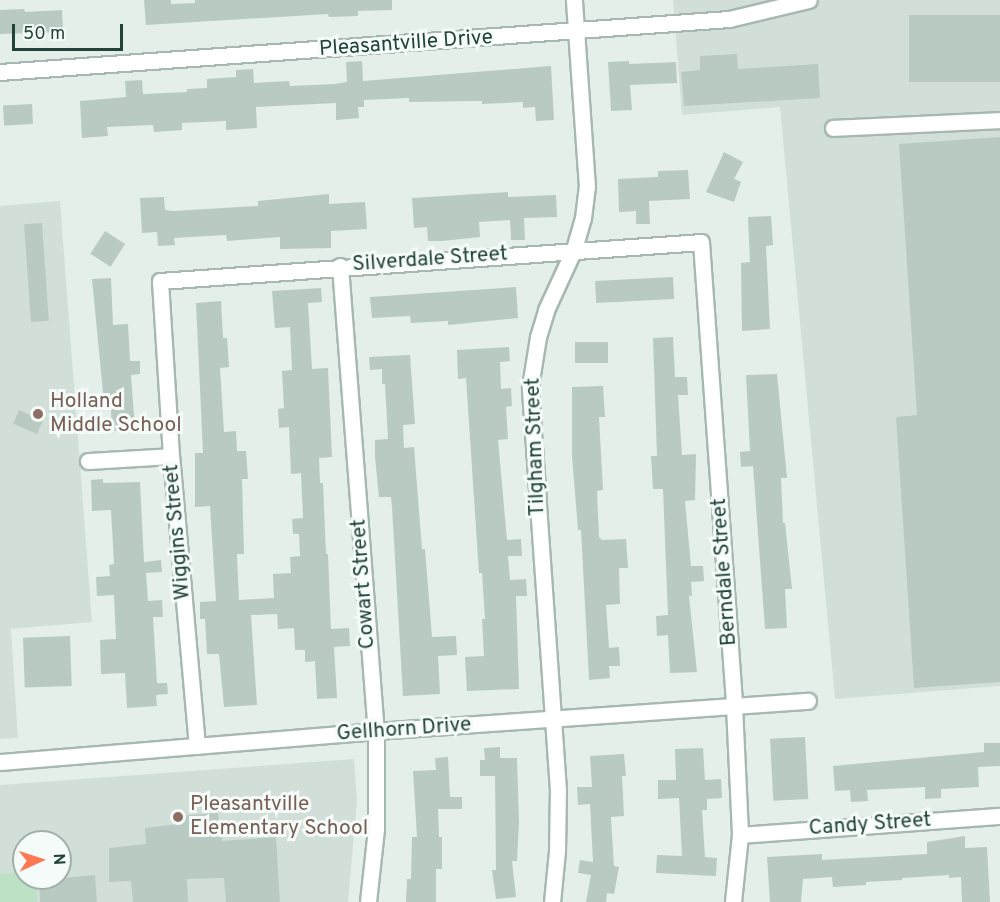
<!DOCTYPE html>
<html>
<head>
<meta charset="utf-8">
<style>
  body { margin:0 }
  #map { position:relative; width:1000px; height:902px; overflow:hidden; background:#e4efea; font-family:Overpass,sans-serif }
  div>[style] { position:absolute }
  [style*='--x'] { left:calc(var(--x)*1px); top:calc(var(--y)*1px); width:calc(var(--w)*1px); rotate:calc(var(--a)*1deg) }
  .built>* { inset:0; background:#d2dfd9 }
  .green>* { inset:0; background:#bbe2c5 }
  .building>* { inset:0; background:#b9cac3; transform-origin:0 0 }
  .roads { filter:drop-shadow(2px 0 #a6b8b1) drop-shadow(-2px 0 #a6b8b1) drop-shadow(0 2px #a6b8b1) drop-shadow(0 -2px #a6b8b1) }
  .street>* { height:15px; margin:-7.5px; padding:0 7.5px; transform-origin:7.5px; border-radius:7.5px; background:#fff }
  .dots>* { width:16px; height:16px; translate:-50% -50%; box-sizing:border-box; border:3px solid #f5fbf8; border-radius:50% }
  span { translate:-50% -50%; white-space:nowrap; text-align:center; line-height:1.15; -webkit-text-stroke:6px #f5fbf8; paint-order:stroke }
  .street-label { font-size:21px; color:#214339 }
  .education-label { font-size:21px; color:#785e54 }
  .left { translate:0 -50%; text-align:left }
  .north { position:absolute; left:12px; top:830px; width:60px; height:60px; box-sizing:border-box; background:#f5fbf8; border:2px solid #a0b1ac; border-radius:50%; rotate:87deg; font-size:16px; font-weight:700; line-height:24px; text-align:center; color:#214339 }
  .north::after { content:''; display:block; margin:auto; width:21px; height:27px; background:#fe7853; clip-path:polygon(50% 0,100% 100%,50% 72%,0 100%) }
  .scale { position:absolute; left:12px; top:24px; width:111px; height:27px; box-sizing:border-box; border:3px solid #214339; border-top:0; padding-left:8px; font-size:18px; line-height:21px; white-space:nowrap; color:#214339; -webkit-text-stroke:4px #f5fbf8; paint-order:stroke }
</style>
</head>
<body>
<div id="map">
  <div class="built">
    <i style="clip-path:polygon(673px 0,1000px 0,1000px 686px,835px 699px,780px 107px,682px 115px)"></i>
    <i style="clip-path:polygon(60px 201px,92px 622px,11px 629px,18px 738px,0 739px,0 206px)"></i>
    <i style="clip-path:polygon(evenodd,354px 759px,357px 801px,348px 902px,0 902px,0 785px,354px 759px,24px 842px,60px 842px,60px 878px,24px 878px,24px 842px)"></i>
  </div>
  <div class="green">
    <i style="clip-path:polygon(24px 873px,24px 878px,35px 878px,37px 902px,0 902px,0 874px)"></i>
  </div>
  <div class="building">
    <i style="clip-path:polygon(144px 0,171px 0,171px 4px,195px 3px,195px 0,392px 0,392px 10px,358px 11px,358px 16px,329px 17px,328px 14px,146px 25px)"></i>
    <i style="clip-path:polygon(24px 9px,25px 12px,62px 10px,63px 32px,0 34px,0 10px)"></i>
    <i style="left:1000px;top:15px;width:67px;height:91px;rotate:90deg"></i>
    <i style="clip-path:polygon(737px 54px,738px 69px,818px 64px,820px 98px,684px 106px,681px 72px,700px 70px,700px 56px)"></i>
    <i style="clip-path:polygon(362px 61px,363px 81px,551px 66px,554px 120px,536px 121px,535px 107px,523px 108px,523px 102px,482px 104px,482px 101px,409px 102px,409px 98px,364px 100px,364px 107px,358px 107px,359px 118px,336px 120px,336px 103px,256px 107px,257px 128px,226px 130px,226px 121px,182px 123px,182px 130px,154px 132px,153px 125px,107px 127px,108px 136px,82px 138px,80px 101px,126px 97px,125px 81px,142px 80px,143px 94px,187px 92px,187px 89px,207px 88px,207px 79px,236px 77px,236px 70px,253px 69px,254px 83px,289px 81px,290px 86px,335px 84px,347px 82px,346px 62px)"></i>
    <i style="clip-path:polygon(629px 61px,629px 64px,676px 62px,677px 83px,630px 85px,632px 110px,611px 111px,608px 62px)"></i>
    <i style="left:32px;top:104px;width:20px;height:29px;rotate:87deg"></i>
    <i style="clip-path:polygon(1000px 137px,1000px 682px,914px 688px,896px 417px,917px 415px,899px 144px)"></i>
    <i style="clip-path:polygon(724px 152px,743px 162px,734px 179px,741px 182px,734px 202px,706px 192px)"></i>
    <i style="clip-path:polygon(688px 170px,690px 199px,649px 201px,650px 224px,636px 224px,636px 211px,619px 212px,618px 179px,658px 177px,658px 171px)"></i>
    <i style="clip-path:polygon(508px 192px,508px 197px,556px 195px,557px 217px,524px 218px,525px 240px,511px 240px,510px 220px,479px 222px,480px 237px,442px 241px,428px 241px,427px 227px,414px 228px,412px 198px)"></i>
    <i style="clip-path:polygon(329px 194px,329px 204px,365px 202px,367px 229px,331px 231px,331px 248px,280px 249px,280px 237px,227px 241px,226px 235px,174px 238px,175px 245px,158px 246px,157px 232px,142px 233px,140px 198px,164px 197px,165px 210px,173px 211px,258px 206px,258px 201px)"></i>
    <i style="clip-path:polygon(771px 216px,773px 245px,766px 246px,770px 329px,742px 331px,741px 263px,750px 262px,748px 217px)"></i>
    <i style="left:42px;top:223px;width:98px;height:18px;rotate:86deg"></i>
    <i style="left:105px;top:231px;width:24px;height:27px;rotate:33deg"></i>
    <i style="left:673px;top:277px;width:22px;height:78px;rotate:87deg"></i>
    <i style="clip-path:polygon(111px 278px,113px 325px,128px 324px,130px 361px,140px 361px,140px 374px,131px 375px,135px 429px,112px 431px,110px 393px,103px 393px,92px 279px)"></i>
    <i style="clip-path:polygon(516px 287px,518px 318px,448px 325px,448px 321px,411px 323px,410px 316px,372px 318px,370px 297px)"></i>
    <i style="clip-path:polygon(321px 288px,322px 302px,308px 303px,312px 369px,328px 368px,332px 457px,319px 458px,320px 483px,323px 483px,326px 554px,328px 554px,331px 629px,349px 628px,350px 646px,334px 647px,337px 698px,317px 699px,315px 661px,305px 662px,305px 650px,295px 650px,294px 628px,278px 629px,277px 614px,251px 615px,257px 705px,224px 707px,219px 654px,207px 654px,205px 619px,200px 619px,200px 602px,216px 601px,210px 506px,195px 507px,195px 453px,203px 453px,196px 303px,221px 301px,223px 338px,227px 338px,229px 367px,220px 368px,224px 432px,236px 431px,237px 451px,246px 451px,248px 479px,242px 479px,244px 554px,237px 554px,239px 600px,274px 598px,273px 574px,291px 573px,290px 557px,300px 556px,299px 534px,293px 534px,292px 519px,303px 518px,301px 473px,291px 474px,289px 427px,279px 428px,278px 409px,284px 408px,282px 371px,292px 370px,290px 327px,275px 328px,272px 291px)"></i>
    <i style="clip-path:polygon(673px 337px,675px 377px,687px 377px,688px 395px,678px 395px,682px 455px,696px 454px,695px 500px,685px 501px,691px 566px,703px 566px,704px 581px,691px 582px,692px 596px,689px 596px,697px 672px,670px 673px,668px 635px,657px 636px,656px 616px,668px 615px,663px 489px,653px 489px,651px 456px,657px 456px,653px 338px)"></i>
    <i style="left:575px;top:342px;width:33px;height:21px"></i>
    <i style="clip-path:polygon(509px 347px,510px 361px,500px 362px,501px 389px,511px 388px,512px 406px,506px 407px,508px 439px,498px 440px,507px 540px,521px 539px,522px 556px,508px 556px,510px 580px,526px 579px,527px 596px,516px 596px,519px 689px,467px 691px,465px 657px,484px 656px,482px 619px,485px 619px,482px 573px,479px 573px,466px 378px,458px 379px,457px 350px)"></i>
    <i style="clip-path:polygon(410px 355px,415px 424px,403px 425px,404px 448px,414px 447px,422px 549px,425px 549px,432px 637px,456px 636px,457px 655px,438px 656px,440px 694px,403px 696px,392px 507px,391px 497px,379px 497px,375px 457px,375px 440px,388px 439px,385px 384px,382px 384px,382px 369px,370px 370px,369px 357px)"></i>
    <i style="clip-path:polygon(777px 374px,787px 478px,781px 478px,783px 523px,785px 523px,792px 589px,785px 589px,787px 628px,765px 629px,753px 466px,741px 467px,740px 452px,750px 451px,746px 375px)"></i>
    <i style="clip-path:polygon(603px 386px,605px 417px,599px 417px,603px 490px,597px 491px,599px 537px,602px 540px,626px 539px,628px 568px,619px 568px,620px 604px,606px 605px,609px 648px,619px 647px,620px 666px,609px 666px,610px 678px,589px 680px,581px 530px,578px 530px,572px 456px,572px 387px)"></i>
    <i style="left:19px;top:410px;width:26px;height:15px;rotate:23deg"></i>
    <i style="clip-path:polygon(103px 479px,103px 483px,140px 482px,144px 562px,161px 560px,162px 572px,146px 573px,148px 601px,162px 600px,163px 617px,153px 617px,157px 683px,167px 683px,168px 694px,156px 695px,157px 706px,127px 708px,125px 673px,101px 674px,100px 640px,116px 639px,114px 595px,97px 596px,96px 577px,110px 576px,109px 565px,114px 564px,111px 510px,92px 511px,91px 480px)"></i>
    <i style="left:70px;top:636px;width:50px;height:47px;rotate:88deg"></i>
    <i style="left:805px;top:737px;width:62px;height:35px;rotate:87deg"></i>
    <i style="clip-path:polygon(984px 743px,1000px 743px,1000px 766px,978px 767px,979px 787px,941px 789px,941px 798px,925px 799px,925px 787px,867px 790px,868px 801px,851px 802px,850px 790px,835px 791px,833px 766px,984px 752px)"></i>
    <i style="clip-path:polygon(500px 747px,500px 758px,517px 758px,519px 822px,517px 861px,512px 861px,516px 897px,496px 899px,492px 870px,496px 870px,495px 776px,480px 776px,480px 760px,485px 760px,484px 748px)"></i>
    <i style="clip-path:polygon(703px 748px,705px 780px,721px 779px,722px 798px,707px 799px,707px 810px,702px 810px,705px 857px,717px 858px,716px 876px,656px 873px,657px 855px,682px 856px,679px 798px,658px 799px,658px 780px,676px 780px,675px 749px)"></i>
    <i style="clip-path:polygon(624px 754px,626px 776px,622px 776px,624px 816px,611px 817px,614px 866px,619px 867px,614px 894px,607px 893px,606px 902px,586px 902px,591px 875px,578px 873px,580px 860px,593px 862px,590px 804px,578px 805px,577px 787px,592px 787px,590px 756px)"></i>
    <i style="clip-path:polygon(448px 757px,450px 797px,462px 797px,462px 809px,438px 809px,439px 837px,442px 837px,442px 869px,436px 869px,436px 902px,406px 902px,407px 879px,411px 879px,412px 837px,417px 837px,413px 771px,436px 770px,435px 758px)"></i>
    <i style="clip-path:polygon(218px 813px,222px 841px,276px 837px,280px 902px,226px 902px,224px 878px,187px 879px,188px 902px,133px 902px,131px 881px,109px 882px,109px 848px,146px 844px,145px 828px,177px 824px,177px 816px)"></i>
    <i style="clip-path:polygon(965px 836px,965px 848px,987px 847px,990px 902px,962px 902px,961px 877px,949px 878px,949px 875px,902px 878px,902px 880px,866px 882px,866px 885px,833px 887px,832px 877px,803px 879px,801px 902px,770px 902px,767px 857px,822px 854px,822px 860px,927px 854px,927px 842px)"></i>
    <i style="clip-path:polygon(95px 875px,97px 902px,40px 902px,39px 880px)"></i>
  </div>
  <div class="roads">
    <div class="street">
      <i style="--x:0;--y:72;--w:731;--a:-4.16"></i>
      <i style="--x:729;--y:19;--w:82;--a:-13.4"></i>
      <i style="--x:833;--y:128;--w:167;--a:-2.7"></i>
      <i style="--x:340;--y:266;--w:466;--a:85.6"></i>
      <i style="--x:376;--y:731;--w:98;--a:90"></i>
      <i style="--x:376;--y:829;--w:73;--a:96.3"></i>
      <i style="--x:88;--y:461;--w:83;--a:-3.4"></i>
      <i style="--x:197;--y:746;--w:291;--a:-95.1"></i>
      <i style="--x:171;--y:456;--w:175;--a:-93.6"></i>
      <i style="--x:160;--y:281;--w:542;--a:-4.12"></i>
      <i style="--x:701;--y:242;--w:465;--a:85.9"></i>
      <i style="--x:734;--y:706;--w:129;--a:87.3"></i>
      <i style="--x:740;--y:835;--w:67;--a:96"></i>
      <i style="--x:0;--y:762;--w:377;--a:-4.7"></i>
      <i style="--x:376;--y:731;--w:433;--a:-4"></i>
      <i style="--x:740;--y:835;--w:261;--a:-4.2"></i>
      <i style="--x:552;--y:902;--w:51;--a:-84.4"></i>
      <i style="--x:557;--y:851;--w:61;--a:-89.1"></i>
      <i style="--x:558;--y:790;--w:404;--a:-94"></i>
      <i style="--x:530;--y:387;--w:51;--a:-80.9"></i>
      <i style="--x:538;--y:337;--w:28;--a:-73"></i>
      <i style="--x:546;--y:310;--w:67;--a:-65.3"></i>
      <i style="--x:574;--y:249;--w:32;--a:-74"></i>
      <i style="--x:583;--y:218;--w:31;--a:-83"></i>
      <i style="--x:587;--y:187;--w:187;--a:-94"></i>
    </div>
  </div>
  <div class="dots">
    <i style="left:38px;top:414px;background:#8d6e63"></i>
    <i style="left:178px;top:817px;background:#8d6e63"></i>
  </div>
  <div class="street-label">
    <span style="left:406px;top:44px;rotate:-4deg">Pleasantville Drive</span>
    <span style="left:430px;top:260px;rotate:-4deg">Silverdale Street</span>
    <span style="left:536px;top:447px;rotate:-92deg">Tilgham Street</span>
    <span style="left:178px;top:532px;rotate:-95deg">Wiggins Street</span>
    <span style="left:725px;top:572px;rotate:-94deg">Berndale Street</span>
    <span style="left:364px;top:584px;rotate:-94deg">Cowart Street</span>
    <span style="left:404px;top:730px;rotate:-4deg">Gellhorn Drive</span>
    <span style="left:870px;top:825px;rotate:-4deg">Candy Street</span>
  </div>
  <div class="education-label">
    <span class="left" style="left:50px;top:414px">Holland<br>Middle School</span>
    <span class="left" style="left:190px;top:817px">Pleasantville<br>Elementary School</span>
  </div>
  <div class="north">N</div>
  <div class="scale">50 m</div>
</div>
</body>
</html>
